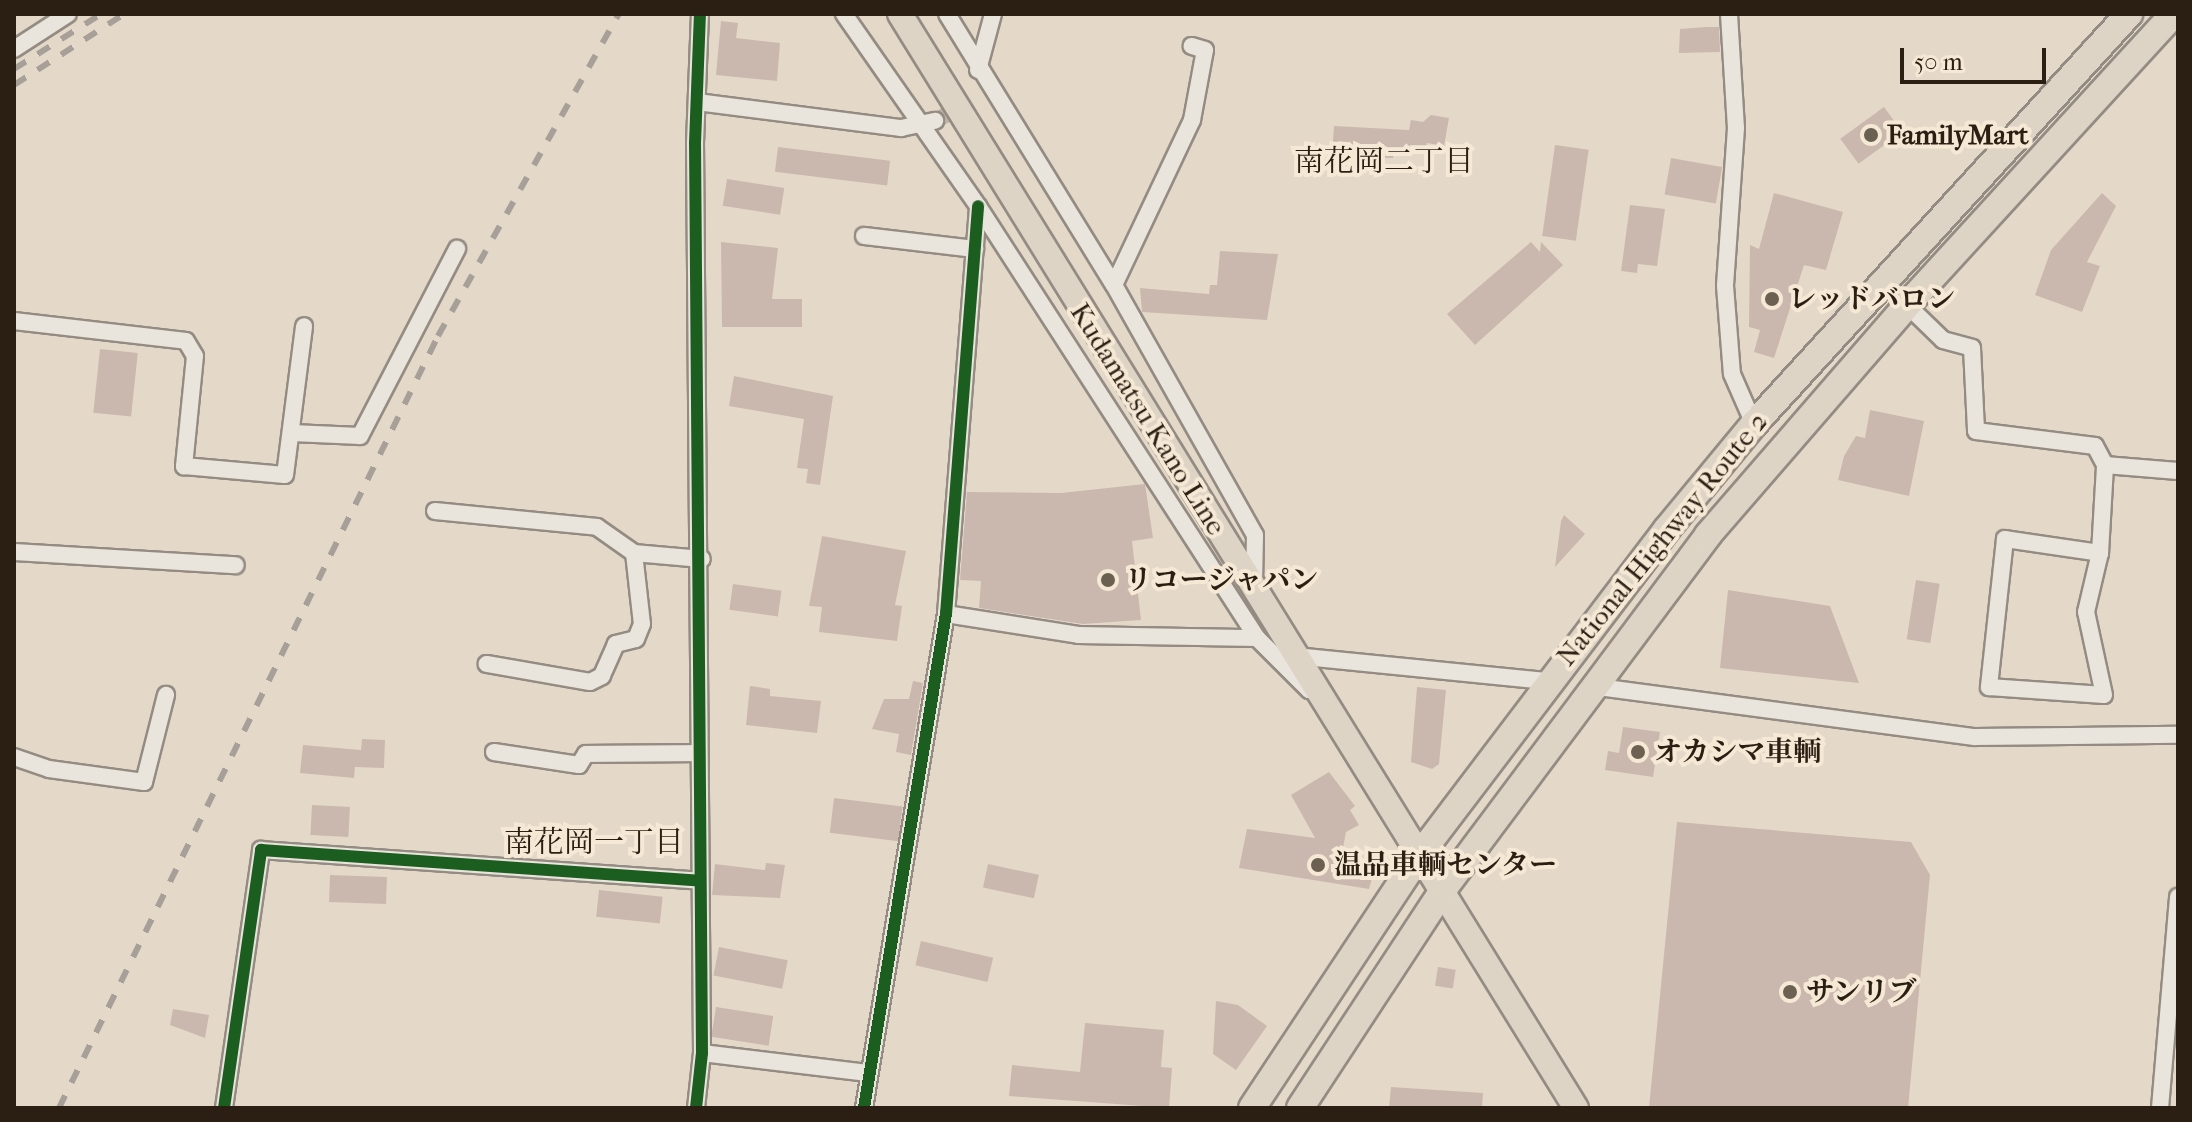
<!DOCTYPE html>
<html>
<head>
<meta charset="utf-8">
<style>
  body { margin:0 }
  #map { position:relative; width:2192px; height:1122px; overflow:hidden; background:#e4d9c9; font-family:"IM FELL French Canon","Noto Serif JP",serif }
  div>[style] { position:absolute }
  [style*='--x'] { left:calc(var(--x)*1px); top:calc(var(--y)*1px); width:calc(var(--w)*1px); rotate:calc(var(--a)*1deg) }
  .building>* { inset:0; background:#cab8ae; transform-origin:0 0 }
  .minor-tunnel>* { height:16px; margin-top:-8px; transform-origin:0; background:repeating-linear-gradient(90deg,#bfb4a5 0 16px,transparent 0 24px) }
  .roads { filter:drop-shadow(2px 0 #948c82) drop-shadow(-2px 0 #948c82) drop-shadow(0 2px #948c82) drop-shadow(0 -2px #948c82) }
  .minor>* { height:16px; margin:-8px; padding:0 8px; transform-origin:8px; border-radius:8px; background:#e9e4dc }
  .primary>* { height:24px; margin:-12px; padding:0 12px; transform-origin:12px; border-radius:12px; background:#ddd4c6 }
  .trunk>* { height:26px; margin:-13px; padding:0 13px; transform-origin:13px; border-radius:13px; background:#ddd4c6 }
  .rail>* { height:6px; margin-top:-3px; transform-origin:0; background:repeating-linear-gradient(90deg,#a6a099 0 14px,transparent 0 28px) }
  .cycleway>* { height:12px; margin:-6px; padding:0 6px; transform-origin:6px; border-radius:6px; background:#1b5e20 }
  .dots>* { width:22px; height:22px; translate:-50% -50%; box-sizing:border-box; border:4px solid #f5e8d4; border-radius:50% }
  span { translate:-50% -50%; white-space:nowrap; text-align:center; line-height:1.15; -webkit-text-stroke:8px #f5e8d4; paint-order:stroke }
  .poi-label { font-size:28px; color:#2b1f14; font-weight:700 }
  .left { translate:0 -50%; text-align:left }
  .street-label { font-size:28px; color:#2b1f14 }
  .neighbourhood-label { font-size:30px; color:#2b1f14 }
  .frame { position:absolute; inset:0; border:16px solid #2b1f14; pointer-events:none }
  .scale { position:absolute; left:1900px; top:48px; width:146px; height:36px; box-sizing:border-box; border:4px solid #2b1f14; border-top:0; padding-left:10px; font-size:24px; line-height:28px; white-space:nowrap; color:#2b1f14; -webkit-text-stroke:6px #f5e8d4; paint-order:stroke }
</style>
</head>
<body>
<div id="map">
  <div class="building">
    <i style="clip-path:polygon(721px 21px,738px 23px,736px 38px,780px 43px,777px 81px,716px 75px)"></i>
    <i style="clip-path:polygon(1706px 27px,1719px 27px,1720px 52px,1679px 53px,1680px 29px)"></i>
    <i style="left:1884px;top:107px;width:31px;height:54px;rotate:54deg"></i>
    <i style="clip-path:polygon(1431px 115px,1449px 118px,1444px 146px,1427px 143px,1425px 153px,1393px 147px,1393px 158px,1332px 155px,1334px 126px,1409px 130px,1411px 120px,1423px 122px)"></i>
    <i style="left:1555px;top:145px;width:34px;height:92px;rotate:8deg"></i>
    <i style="left:778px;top:147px;width:113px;height:25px;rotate:7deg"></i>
    <i style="left:1671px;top:158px;width:52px;height:37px;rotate:10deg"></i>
    <i style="left:727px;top:179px;width:58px;height:27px;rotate:9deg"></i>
    <i style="clip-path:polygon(1774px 193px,1843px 212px,1826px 270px,1804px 265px,1774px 358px,1754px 352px,1760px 330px,1749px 327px,1750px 245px,1759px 249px)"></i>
    <i style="clip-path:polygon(2102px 193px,2116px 206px,2087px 262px,2100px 266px,2082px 312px,2035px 295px,2051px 250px)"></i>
    <i style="clip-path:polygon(1630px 205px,1665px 209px,1657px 266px,1638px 264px,1637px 273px,1621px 271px)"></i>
    <i style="clip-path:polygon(721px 242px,778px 248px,772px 299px,802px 299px,802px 327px,722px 327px)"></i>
    <i style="clip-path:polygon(1531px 242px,1540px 252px,1541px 242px,1563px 265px,1475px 345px,1447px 314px)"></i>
    <i style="clip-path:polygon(1220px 251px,1278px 254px,1267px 320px,1142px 312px,1140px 288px,1209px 294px,1210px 285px,1217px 285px)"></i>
    <i style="left:100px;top:349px;width:38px;height:64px;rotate:6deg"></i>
    <i style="clip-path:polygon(734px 376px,833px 396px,820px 485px,806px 483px,808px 469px,797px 468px,804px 419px,729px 406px)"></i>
    <i style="clip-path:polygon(1870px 410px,1924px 421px,1909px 496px,1838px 480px,1844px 456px,1856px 436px,1865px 438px)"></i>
    <i style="clip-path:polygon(1145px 484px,1153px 538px,1132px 541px,1141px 620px,1083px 624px,979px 608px,981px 581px,960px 580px,967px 492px,1061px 493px)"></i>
    <i style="clip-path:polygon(1564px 515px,1585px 534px,1555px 567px,1561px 521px)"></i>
    <i style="clip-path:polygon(822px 536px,906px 551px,895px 605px,902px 606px,897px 641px,819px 632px,822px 607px,809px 606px)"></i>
    <i style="left:1916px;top:580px;width:24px;height:60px;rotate:9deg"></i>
    <i style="left:733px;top:584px;width:49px;height:26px;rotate:8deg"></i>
    <i style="clip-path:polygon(1728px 590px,1830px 606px,1859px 683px,1720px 668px)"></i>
    <i style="clip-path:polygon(913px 681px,923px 683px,911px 755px,896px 752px,899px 734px,872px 729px,884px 699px,909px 699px)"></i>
    <i style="clip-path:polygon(750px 686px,770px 689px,770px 696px,821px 701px,817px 733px,746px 725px)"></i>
    <i style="clip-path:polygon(1417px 687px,1446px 690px,1439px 764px,1432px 769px,1411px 762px)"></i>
    <i style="clip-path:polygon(1623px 727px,1660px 732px,1653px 777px,1605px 770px,1608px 751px,1619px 753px)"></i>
    <i style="clip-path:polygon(362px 739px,385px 740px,384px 768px,355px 767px,354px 778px,300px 773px,303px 745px,361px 750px)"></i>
    <i style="clip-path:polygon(1329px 772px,1355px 806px,1350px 810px,1359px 825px,1346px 832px,1342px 853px,1376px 864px,1369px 889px,1239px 868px,1247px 829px,1315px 838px,1291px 795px)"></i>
    <i style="left:834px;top:798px;width:69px;height:35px;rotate:7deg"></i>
    <i style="left:312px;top:805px;width:38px;height:30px;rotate:3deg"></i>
    <i style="clip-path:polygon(1677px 822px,1911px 842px,1930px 875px,1908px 1108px,1649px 1108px)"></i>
    <i style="clip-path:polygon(766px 863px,785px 865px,780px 898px,712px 895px,715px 864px,765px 870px)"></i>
    <i style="left:988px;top:864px;width:52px;height:24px;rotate:12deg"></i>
    <i style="left:330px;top:875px;width:57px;height:27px;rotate:2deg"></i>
    <i style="left:599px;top:890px;width:64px;height:27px;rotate:6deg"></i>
    <i style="left:921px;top:941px;width:74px;height:25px;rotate:13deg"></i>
    <i style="left:719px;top:947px;width:70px;height:29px;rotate:11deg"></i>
    <i style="left:1438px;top:967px;width:18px;height:19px;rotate:9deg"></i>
    <i style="clip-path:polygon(1216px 1001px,1238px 1005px,1267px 1026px,1236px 1070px,1213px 1054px)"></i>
    <i style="left:716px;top:1007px;width:58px;height:30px;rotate:9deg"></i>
    <i style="clip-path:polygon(173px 1009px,209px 1015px,205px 1038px,170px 1025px)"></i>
    <i style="clip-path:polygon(1085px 1023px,1164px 1030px,1161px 1067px,1172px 1068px,1169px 1108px,1009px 1096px,1012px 1065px,1080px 1072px)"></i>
    <i style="clip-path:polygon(1391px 1087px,1483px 1093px,1482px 1108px,1389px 1108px)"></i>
  </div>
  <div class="minor-tunnel">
    <i style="--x:935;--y:121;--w:47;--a:-29.3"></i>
  </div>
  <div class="roads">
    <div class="minor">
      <i style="--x:844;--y:14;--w:234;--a:55.1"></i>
      <i style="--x:978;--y:206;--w:514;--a:57.14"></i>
      <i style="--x:1257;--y:638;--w:74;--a:45"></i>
      <i style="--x:947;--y:14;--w:318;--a:58.4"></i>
      <i style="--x:1114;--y:285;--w:287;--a:60.6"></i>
      <i style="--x:1255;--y:535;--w:49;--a:91.2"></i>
      <i style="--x:1729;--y:14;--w:114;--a:86.5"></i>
      <i style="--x:1736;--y:128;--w:158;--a:94"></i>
      <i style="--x:1725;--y:286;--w:88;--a:85.5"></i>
      <i style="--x:1732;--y:374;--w:55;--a:66.3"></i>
      <i style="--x:14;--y:49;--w:64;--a:-32.9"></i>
      <i style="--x:978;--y:70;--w:58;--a:-75"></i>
      <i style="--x:697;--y:102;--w:206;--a:7.3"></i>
      <i style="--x:901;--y:128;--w:35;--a:-12"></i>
      <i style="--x:864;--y:236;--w:112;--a:6.7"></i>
      <i style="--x:1114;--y:285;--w:183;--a:-64.7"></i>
      <i style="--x:1192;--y:120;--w:71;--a:-79.5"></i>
      <i style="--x:1205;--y:50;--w:14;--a:-163"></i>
      <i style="--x:1907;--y:305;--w:50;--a:44.2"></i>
      <i style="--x:1943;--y:340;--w:30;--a:15"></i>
      <i style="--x:1972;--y:348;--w:83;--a:87.2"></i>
      <i style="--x:1976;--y:431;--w:120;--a:7.2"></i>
      <i style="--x:2095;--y:446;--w:21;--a:62"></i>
      <i style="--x:2105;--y:465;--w:73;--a:4.7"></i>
      <i style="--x:14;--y:321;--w:173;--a:6.6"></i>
      <i style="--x:186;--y:341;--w:17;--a:59"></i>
      <i style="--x:195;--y:356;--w:111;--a:95.7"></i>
      <i style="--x:184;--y:466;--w:101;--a:5.1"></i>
      <i style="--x:285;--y:475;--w:150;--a:-82.7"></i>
      <i style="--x:292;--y:433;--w:68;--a:2.5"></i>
      <i style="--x:360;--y:436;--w:211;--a:-62.6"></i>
      <i style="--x:435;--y:511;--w:163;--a:5.6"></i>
      <i style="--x:597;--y:527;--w:45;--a:35.1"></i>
      <i style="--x:634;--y:553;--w:71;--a:83.6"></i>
      <i style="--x:642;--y:624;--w:16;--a:112"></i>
      <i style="--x:636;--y:639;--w:21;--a:166"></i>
      <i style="--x:616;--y:644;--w:35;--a:114"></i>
      <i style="--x:602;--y:676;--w:13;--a:153"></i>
      <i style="--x:590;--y:682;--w:105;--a:-170.1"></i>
      <i style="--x:14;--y:552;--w:222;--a:3.4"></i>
      <i style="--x:634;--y:553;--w:68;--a:5"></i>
      <i style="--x:2100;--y:553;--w:96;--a:-171.6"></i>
      <i style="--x:2005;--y:539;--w:149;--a:96.2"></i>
      <i style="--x:1989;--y:687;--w:115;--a:4"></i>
      <i style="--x:2104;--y:695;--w:85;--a:-102.2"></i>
      <i style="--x:2086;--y:612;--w:61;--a:-76.7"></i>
      <i style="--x:2100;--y:553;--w:88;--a:-86.7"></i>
      <i style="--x:946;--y:614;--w:134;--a:9"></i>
      <i style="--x:1078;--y:635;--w:179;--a:1"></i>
      <i style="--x:1295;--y:656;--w:252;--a:5.7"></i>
      <i style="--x:1591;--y:686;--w:387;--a:7.6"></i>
      <i style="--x:1975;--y:737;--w:203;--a:-0.6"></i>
      <i style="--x:494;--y:752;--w:86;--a:8.7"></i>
      <i style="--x:579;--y:765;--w:13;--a:-58"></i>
      <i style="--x:586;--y:754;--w:113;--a:-0.5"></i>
      <i style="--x:14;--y:757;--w:37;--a:19"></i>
      <i style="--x:49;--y:769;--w:96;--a:7.8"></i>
      <i style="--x:144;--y:782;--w:90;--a:-75.8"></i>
      <i style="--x:702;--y:1053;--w:167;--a:6.9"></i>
      <i style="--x:224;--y:1108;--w:261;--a:-81.8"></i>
      <i style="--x:261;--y:850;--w:439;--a:4"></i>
      <i style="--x:696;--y:1108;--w:55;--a:-83.8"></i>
      <i style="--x:702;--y:1053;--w:910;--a:-90.44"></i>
      <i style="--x:695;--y:143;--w:129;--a:-87.8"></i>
      <i style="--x:864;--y:1108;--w:501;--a:-80.58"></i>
      <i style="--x:946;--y:614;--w:409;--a:-85.5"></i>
      <i style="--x:2160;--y:1108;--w:212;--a:-85.1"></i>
    </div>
    <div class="primary">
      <i style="--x:900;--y:14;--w:1286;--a:58.29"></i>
    </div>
    <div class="trunk">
      <i style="--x:1252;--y:1108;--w:306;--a:-56.5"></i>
      <i style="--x:1421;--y:853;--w:407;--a:-52.8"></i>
      <i style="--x:1667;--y:529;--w:136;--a:-50.4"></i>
      <i style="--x:1754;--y:424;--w:556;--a:-47.55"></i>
      <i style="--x:1300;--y:1108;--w:264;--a:-56.7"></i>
      <i style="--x:1445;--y:887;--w:439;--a:-53.2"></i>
      <i style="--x:1708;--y:535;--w:304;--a:-49.1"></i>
      <i style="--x:1907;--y:305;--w:395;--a:-47.5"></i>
    </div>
  </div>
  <div class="rail">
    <i style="--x:14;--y:69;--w:103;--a:-32.3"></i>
    <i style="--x:14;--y:85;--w:131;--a:-32.8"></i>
    <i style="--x:59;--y:1108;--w:860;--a:-63.85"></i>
    <i style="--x:438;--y:336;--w:369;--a:-60.7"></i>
  </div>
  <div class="cycleway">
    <i style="--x:224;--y:1108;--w:261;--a:-81.8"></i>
    <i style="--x:261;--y:850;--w:439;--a:4"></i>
    <i style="--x:696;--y:1108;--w:55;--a:-83.8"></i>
    <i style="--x:702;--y:1053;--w:910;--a:-90.44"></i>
    <i style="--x:695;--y:143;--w:129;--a:-87.8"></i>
    <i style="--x:864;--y:1108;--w:501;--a:-80.58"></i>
    <i style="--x:946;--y:614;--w:409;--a:-85.5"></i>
  </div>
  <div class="dots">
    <i style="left:1871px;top:135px;background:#6c6053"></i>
    <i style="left:1772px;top:299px;background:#6c6053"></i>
    <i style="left:1108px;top:580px;background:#6c6053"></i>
    <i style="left:1638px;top:752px;background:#6c6053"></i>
    <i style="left:1318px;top:865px;background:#6c6053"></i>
    <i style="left:1790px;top:992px;background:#6c6053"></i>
  </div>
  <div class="poi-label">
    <span class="left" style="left:1887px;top:135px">FamilyMart</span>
    <span class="left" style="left:1788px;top:299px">レッドバロン</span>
    <span class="left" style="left:1124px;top:580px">リコージャパン</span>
    <span class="left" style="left:1654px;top:752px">オカシマ車輌</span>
    <span class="left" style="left:1334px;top:865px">温品車輌センター</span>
    <span class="left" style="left:1806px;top:992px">サンリブ</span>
  </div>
  <div class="street-label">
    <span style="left:1148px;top:419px;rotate:58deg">Kudamatsu Kano Line</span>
    <span style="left:1662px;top:539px;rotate:-51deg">National Highway Route 2</span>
  </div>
  <div class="neighbourhood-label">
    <span style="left:1384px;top:162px">南花岡二丁目</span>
    <span style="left:594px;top:843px">南花岡一丁目</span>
  </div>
  <div class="frame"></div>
  <div class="scale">50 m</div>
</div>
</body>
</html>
